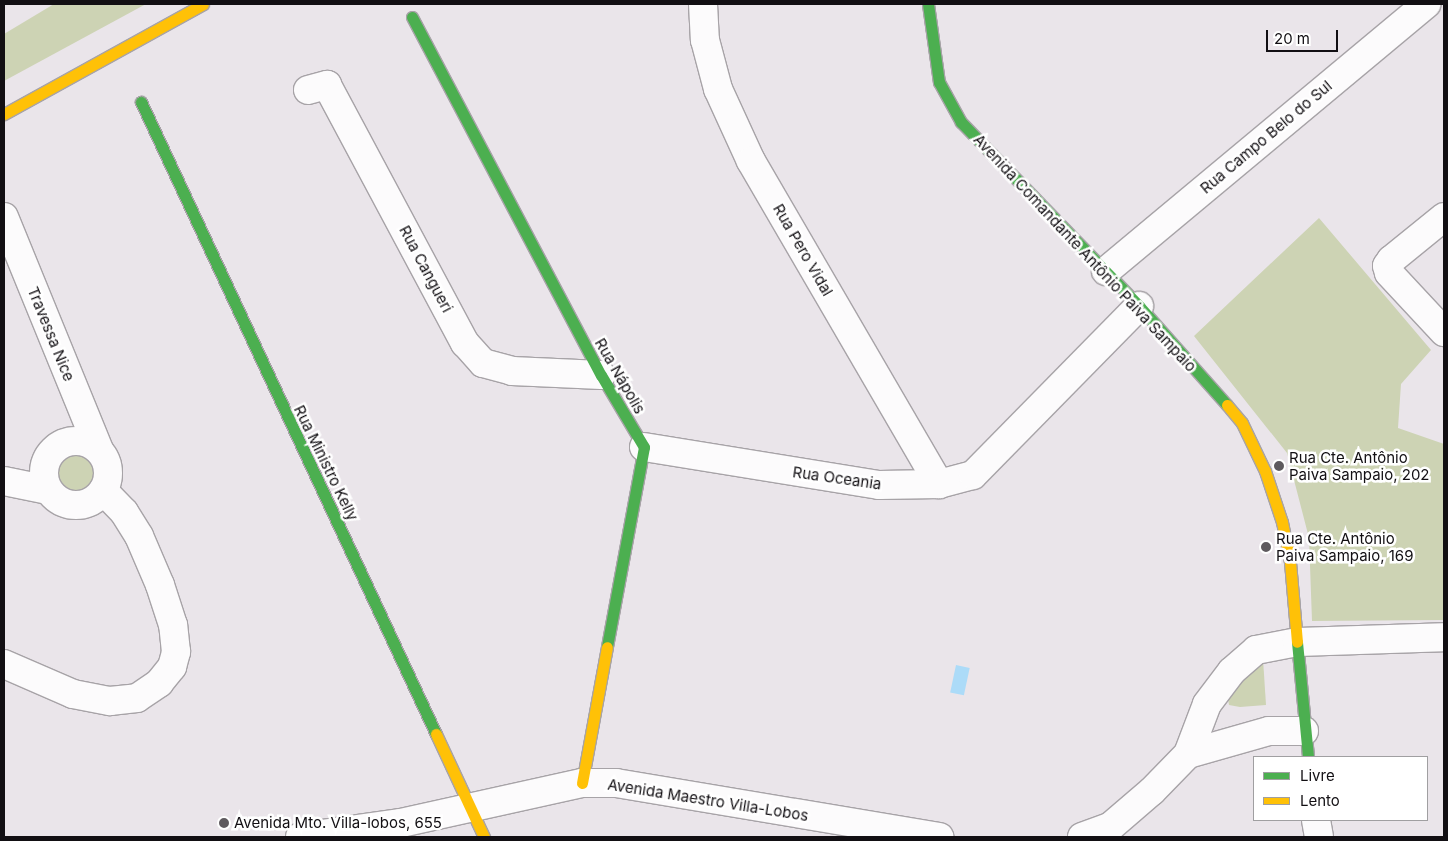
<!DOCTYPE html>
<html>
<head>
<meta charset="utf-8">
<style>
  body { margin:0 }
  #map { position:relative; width:1448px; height:841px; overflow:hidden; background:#eae5ea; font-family:Inter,sans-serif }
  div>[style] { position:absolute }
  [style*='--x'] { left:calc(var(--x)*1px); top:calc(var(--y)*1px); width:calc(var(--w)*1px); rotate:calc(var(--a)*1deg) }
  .green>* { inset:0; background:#cdd3b4 }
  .round { border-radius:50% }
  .water>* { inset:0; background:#acdbf8; transform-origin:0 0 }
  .roads { filter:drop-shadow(1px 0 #a7a3a7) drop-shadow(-1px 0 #a7a3a7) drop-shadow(0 1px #a7a3a7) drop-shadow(0 -1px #a7a3a7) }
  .street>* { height:28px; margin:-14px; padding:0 14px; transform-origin:14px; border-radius:14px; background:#fcfbfc }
  .street>.ring { margin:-14px; padding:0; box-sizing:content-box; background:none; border:28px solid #fcfbfc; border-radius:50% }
  .fast>* { height:11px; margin:-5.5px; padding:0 5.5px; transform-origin:5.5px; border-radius:5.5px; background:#4caf50 }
  .slow>* { height:11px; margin:-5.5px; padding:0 5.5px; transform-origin:5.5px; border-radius:5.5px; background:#ffc107 }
  .dots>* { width:14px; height:14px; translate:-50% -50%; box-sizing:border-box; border:2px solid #fff; border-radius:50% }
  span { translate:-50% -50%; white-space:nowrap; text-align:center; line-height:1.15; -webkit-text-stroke:5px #fff; paint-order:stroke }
  .street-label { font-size:15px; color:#120f13 }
  .poi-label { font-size:15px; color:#120f13 }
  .left { translate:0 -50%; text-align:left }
  .frame { position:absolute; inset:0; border:5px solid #120f13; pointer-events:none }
  .legend { position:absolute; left:1253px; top:756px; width:175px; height:65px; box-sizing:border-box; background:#fff; border:1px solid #a09fa1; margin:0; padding:6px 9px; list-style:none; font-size:15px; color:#120f13 }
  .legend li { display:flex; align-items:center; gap:10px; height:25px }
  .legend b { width:25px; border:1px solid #a09fa1 }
  .scale { position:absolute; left:1266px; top:30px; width:72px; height:22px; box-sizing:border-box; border:2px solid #120f13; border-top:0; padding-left:6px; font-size:15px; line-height:18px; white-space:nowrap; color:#120f13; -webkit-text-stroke:4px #fff; paint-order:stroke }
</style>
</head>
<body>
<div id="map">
  <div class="green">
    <i style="clip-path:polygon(54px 4px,146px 4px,4px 81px,4px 34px)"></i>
    <i style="clip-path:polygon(1319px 218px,1431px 350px,1401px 384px,1398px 428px,1444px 444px,1444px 620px,1312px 621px,1309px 538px,1287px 453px,1194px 336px)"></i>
    <i class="round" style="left:52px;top:448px;width:48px;height:48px"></i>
    <i style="clip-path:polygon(1263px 659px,1266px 705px,1240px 707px,1229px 705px,1228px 699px,1257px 660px)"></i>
  </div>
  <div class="water">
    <i style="left:956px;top:665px;width:14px;height:28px;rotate:12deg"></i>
  </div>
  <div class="roads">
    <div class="street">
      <i style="--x:703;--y:4;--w:36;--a:87"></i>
      <i style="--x:705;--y:40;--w:51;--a:75.1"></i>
      <i style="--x:718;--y:89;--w:79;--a:65.4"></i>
      <i style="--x:751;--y:161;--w:374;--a:59.8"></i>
      <i style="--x:308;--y:90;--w:20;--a:-15"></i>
      <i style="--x:327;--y:85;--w:293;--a:61.9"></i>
      <i style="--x:465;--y:343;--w:27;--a:48"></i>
      <i style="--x:483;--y:363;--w:30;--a:15"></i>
      <i style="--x:512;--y:371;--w:89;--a:2.6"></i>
      <i style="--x:4;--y:217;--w:252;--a:67.8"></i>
      <i style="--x:1444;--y:217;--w:68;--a:140.9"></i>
      <i style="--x:1391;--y:260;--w:7;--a:124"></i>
      <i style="--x:1387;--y:266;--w:7;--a:74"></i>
      <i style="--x:1389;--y:273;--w:81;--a:47"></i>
      <i style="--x:1106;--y:271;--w:417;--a:-39.8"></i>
      <i class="ring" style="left:44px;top:441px;width:36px;height:36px"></i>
      <i style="--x:644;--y:447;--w:238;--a:9.2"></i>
      <i style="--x:879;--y:485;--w:60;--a:-1"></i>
      <i style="--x:939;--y:484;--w:35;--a:-15"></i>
      <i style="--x:973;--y:475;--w:237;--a:-45.5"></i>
      <i style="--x:4;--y:481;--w:45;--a:11.6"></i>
      <i style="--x:4;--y:664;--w:75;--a:23.5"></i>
      <i style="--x:73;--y:694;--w:38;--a:11"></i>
      <i style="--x:110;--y:701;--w:27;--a:-6"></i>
      <i style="--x:137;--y:698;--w:27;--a:-34"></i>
      <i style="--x:159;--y:683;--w:21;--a:-51"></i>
      <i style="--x:172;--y:667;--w:16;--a:-75"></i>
      <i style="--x:176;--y:652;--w:27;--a:-96"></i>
      <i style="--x:173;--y:625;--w:42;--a:-108"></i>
      <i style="--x:160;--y:585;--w:53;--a:-113.2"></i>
      <i style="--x:139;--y:536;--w:28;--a:-122"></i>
      <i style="--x:124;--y:512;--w:30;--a:-134"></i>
      <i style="--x:1188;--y:754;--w:53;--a:-69.2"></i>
      <i style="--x:1207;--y:704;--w:41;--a:-52.9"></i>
      <i style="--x:1232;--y:671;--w:32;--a:-41"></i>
      <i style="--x:1256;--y:650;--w:42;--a:-11"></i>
      <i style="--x:1297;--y:642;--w:147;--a:-1.9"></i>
      <i style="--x:1316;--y:820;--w:17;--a:80"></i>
      <i style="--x:300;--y:837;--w:102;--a:-7.9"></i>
      <i style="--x:401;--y:823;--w:185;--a:-12.5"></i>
      <i style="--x:582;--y:783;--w:34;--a:0"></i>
      <i style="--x:616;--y:783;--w:328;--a:9.5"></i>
      <i style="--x:1082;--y:837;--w:30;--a:-20"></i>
      <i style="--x:1110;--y:827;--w:55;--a:-40.6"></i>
      <i style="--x:1152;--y:791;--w:52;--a:-45.8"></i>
      <i style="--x:1188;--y:754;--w:84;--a:-15.9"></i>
      <i style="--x:1269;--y:731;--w:35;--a:0"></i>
    </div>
    <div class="fast">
      <i style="--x:928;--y:4;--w:79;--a:82"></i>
      <i style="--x:939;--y:82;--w:46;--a:61.2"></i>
      <i style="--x:961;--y:122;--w:256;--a:45.9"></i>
      <i style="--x:1139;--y:306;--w:132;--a:48.4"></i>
      <i style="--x:412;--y:17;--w:405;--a:62.2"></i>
      <i style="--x:601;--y:375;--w:84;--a:59.2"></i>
      <i style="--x:644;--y:447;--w:203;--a:100.5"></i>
      <i style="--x:141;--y:102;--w:697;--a:64.98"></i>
      <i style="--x:1297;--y:642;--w:116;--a:84.5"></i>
    </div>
    <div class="slow">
      <i style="--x:4;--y:114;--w:227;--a:-28.9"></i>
      <i style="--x:1227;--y:405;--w:23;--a:50"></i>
      <i style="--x:1242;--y:423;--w:53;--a:64.4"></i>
      <i style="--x:1265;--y:471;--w:54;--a:71.6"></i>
      <i style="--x:1282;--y:522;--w:41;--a:78.7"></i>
      <i style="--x:1290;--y:562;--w:80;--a:85"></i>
      <i style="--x:436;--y:734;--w:114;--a:65"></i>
      <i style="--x:582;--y:783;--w:138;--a:-79.6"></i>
    </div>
  </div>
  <div class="dots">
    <i style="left:1279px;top:466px;background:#5e5a5e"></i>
    <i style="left:1266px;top:547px;background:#5e5a5e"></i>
    <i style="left:224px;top:823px;background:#5e5a5e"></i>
  </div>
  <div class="street-label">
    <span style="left:1266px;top:137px;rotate:-40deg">Rua Campo Belo do Sul</span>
    <span style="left:803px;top:250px;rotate:60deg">Rua Pero Vidal</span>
    <span style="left:1085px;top:253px;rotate:47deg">Avenida Comandante Antônio Paiva Sampaio</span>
    <span style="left:426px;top:269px;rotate:62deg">Rua Cangueri</span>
    <span style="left:51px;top:334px;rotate:68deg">Travessa Nice</span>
    <span style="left:620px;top:376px;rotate:60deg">Rua Nápolis</span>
    <span style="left:326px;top:463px;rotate:64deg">Rua Ministro Kelly</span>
    <span style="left:837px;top:478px;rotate:8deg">Rua Oceania</span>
    <span style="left:708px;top:800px;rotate:9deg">Avenida Maestro Villa-Lobos</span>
  </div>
  <div class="poi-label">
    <span class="left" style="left:1289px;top:466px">Rua Cte. Antônio<br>Paiva Sampaio, 202</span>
    <span class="left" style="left:1276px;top:547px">Rua Cte. Antônio<br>Paiva Sampaio, 169</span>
    <span class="left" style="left:234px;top:823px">Avenida Mto. Villa-lobos, 655</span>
  </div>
  <div class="frame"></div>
  <ul class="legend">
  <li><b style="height:6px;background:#4caf50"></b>Livre</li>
  <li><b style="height:6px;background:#ffc107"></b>Lento</li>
  </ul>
  <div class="scale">20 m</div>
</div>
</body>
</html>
